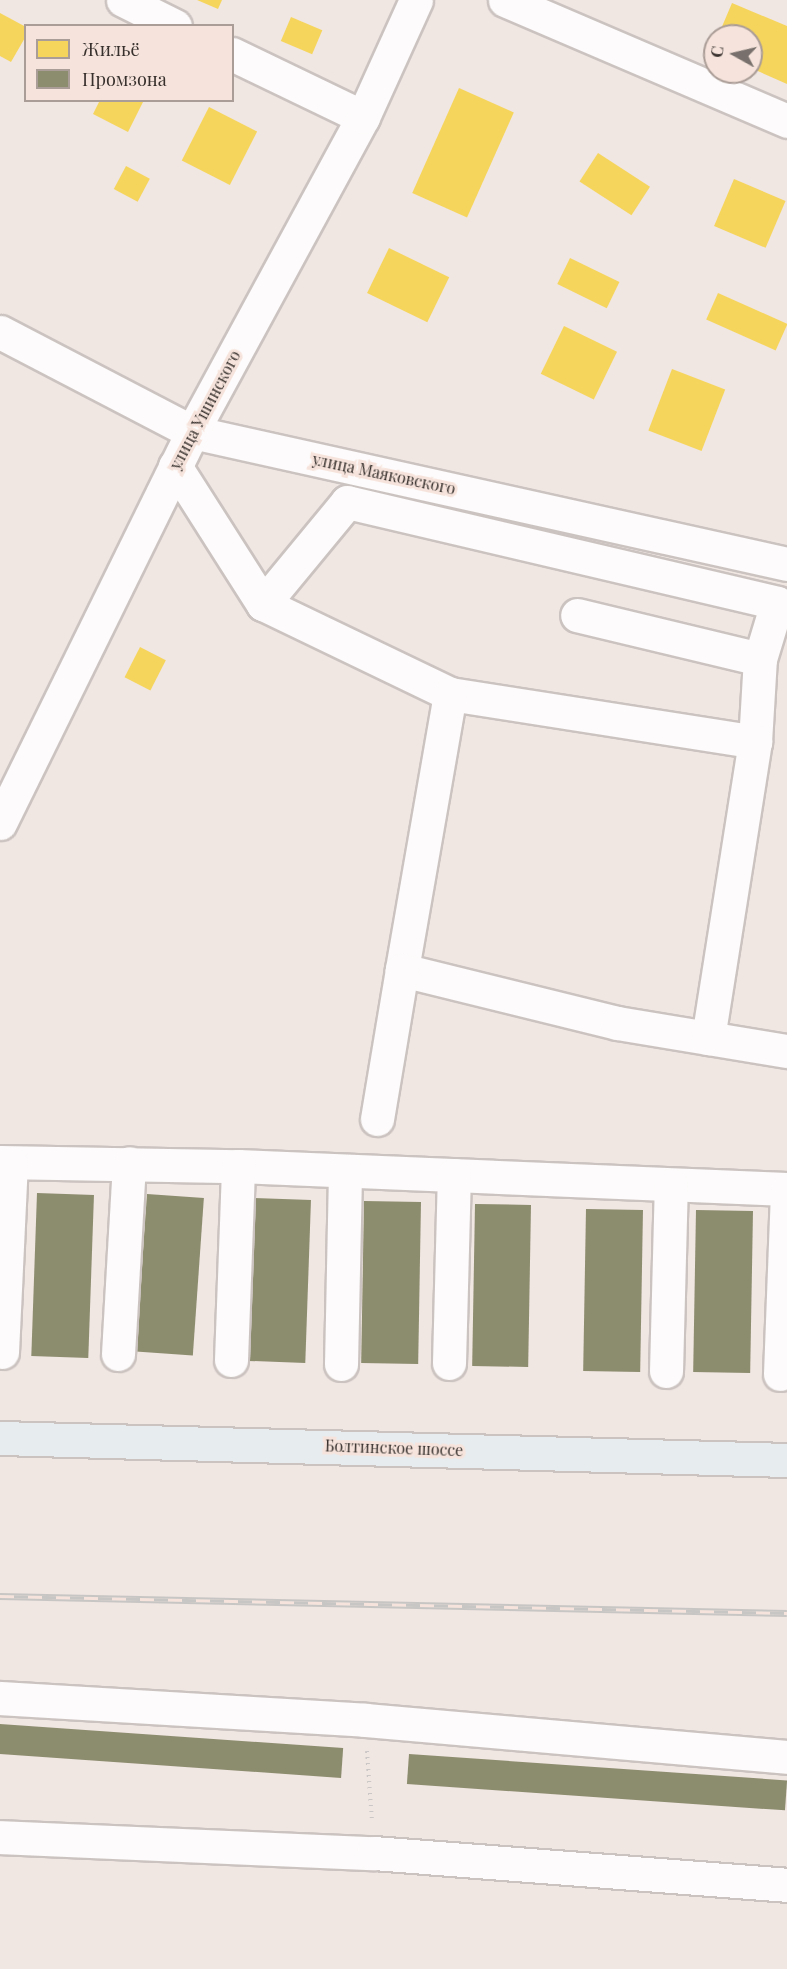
<!DOCTYPE html>
<html>
<head>
<meta charset="utf-8">
<style>
  body { margin:0 }
  #map { position:relative; width:787px; height:1969px; overflow:hidden; background:#f0e6e2; font-family:"Playfair Display",serif }
  div>[style] { position:absolute }
  [style*='--x'] { left:calc(var(--x)*1px); top:calc(var(--y)*1px); width:calc(var(--w)*1px); rotate:calc(var(--a)*1deg) }
  .homes>* { inset:0; background:#f6d55c; transform-origin:0 0 }
  .industry>* { inset:0; background:#8c8c6e; transform-origin:0 0 }
  .path>* { height:4px; margin-top:-2px; transform-origin:0; background:repeating-linear-gradient(90deg,#cac7c6 0 1.5px,transparent 0 6px) }
  .roads { filter:drop-shadow(2px 0 #cbc3c0) drop-shadow(-2px 0 #cbc3c0) drop-shadow(0 2px #cbc3c0) drop-shadow(0 -2px #cbc3c0) }
  .minor>* { height:33px; margin:-16.5px; padding:0 16.5px; transform-origin:16.5px; border-radius:16.5px; background:#fdfbfb }
  .major>* { height:33px; margin:-16.5px; padding:0 16.5px; transform-origin:16.5px; border-radius:16.5px; background:#e7ecef }
  .rail>* { height:7px; margin-top:-3.5px; transform-origin:0; background:repeating-linear-gradient(90deg,#f6e4dc 0 14px,#c8c6c4 0 28px); box-sizing:border-box; border-block:2px solid #c8c6c4 }
  span { translate:-50% -50%; white-space:nowrap; text-align:center; line-height:1.15; -webkit-text-stroke:6px #f6e4dc; paint-order:stroke }
  .street-label { font-size:16px; color:#37302d }
  .legend { position:absolute; left:24px; top:24px; width:210px; height:78px; box-sizing:border-box; background:#f6e4dc; border:2px solid #aa9c96; margin:0; padding:8px 10px; list-style:none; font-size:18px; color:#37302d }
  .legend li { display:flex; align-items:center; gap:12px; height:30px }
  .legend b { width:30px; border:2px solid #aa9c96 }
  .north { position:absolute; left:703px; top:24px; width:60px; height:60px; box-sizing:border-box; background:#f6e4dc; border:2px solid #aa9c96; border-radius:50%; rotate:278deg; font-size:16px; font-weight:700; line-height:24px; text-align:center; color:#37302d }
  .north::after { content:''; display:block; margin:auto; width:21px; height:27px; background:#78706c; clip-path:polygon(50% 0,100% 100%,50% 72%,0 100%) }
</style>
</head>
<body>
<div id="map">
  <div class="homes">
    <i style="clip-path:polygon(197px 0,222px 0,218px 9px)"></i>
    <i style="clip-path:polygon(732px 3px,787px 26px,787px 84px,751px 68px,751px 36px,718px 36px)"></i>
    <i style="clip-path:polygon(0 13px,26px 27px,26px 36px,11px 62px,0 56px)"></i>
    <i style="left:291px;top:17px;width:34px;height:26px;rotate:23deg"></i>
    <i style="left:459px;top:88px;width:60px;height:115px;rotate:24deg"></i>
    <i style="clip-path:polygon(100px 100px,144px 100px,128px 132px,93px 114px)"></i>
    <i style="left:209px;top:107px;width:54px;height:60px;rotate:27deg"></i>
    <i style="left:598px;top:153px;width:62px;height:34px;rotate:33deg"></i>
    <i style="left:126px;top:166px;width:27px;height:26px;rotate:28deg"></i>
    <i style="left:734px;top:179px;width:56px;height:51px;rotate:23deg"></i>
    <i style="left:389px;top:248px;width:67px;height:50px;rotate:26deg"></i>
    <i style="left:570px;top:258px;width:55px;height:29px;rotate:26deg"></i>
    <i style="left:718px;top:293px;width:76px;height:29px;rotate:24deg"></i>
    <i style="left:564px;top:326px;width:59px;height:53px;rotate:26deg"></i>
    <i style="left:672px;top:369px;width:57px;height:66px;rotate:21deg"></i>
    <i style="left:140px;top:647px;width:29px;height:34px;rotate:27deg"></i>
  </div>
  <div class="industry">
    <i style="left:37px;top:1193px;width:57px;height:163px;rotate:2deg"></i>
    <i style="left:147px;top:1194px;width:57px;height:158px;rotate:4deg"></i>
    <i style="left:254px;top:1198px;width:57px;height:163px;rotate:2deg"></i>
    <i style="left:364px;top:1201px;width:57px;height:162px;rotate:1deg"></i>
    <i style="left:475px;top:1204px;width:56px;height:162px;rotate:1deg"></i>
    <i style="left:586px;top:1209px;width:57px;height:162px;rotate:1deg"></i>
    <i style="left:696px;top:1210px;width:57px;height:162px;rotate:1deg"></i>
    <i style="left:0;top:1724px;width:344px;height:30px;rotate:4deg"></i>
    <i style="left:409px;top:1754px;width:379px;height:30px;rotate:4deg"></i>
  </div>
  <div class="path">
    <i style="--x:367;--y:1751;--w:70;--a:85.9"></i>
  </div>
  <div class="roads">
    <div class="minor">
      <i style="--x:123;--y:0;--w:58;--a:26.6"></i>
      <i style="--x:505;--y:0;--w:307;--a:23.2"></i>
      <i style="--x:232;--y:54;--w:145;--a:25.7"></i>
      <i style="--x:0;--y:332;--w:216;--a:27.5"></i>
      <i style="--x:192;--y:432;--w:609;--a:12.51"></i>
      <i style="--x:175;--y:466;--w:164;--a:57.5"></i>
      <i style="--x:263;--y:604;--w:208;--a:25.7"></i>
      <i style="--x:450;--y:694;--w:309;--a:8.9"></i>
      <i style="--x:755;--y:742;--w:83;--a:-86.6"></i>
      <i style="--x:760;--y:659;--w:188;--a:-166.5"></i>
      <i style="--x:263;--y:604;--w:132;--a:-50.5"></i>
      <i style="--x:347;--y:502;--w:442;--a:13.2"></i>
      <i style="--x:777;--y:603;--w:59;--a:106.9"></i>
      <i style="--x:450;--y:694;--w:280;--a:99.9"></i>
      <i style="--x:402;--y:970;--w:221;--a:13.8"></i>
      <i style="--x:617;--y:1023;--w:172;--a:9.4"></i>
      <i style="--x:0;--y:823;--w:436;--a:-63.8"></i>
      <i style="--x:192;--y:432;--w:358;--a:-61.5"></i>
      <i style="--x:363;--y:117;--w:128;--a:-65.6"></i>
      <i style="--x:708;--y:1038;--w:300;--a:-81"></i>
      <i style="--x:377;--y:1119;--w:151;--a:-80.5"></i>
      <i style="--x:0;--y:1162;--w:238;--a:1"></i>
      <i style="--x:238;--y:1166;--w:549;--a:2.4"></i>
      <i style="--x:2;--y:1352;--w:189;--a:-87.3"></i>
      <i style="--x:118;--y:1354;--w:191;--a:-86.7"></i>
      <i style="--x:231;--y:1360;--w:194;--a:-87.9"></i>
      <i style="--x:449;--y:1363;--w:188;--a:-88.5"></i>
      <i style="--x:341;--y:1364;--w:193;--a:-88.8"></i>
      <i style="--x:666;--y:1371;--w:186;--a:-88.5"></i>
      <i style="--x:780;--y:1374;--w:184;--a:-87.8"></i>
      <i style="--x:0;--y:1698;--w:366;--a:3.4"></i>
      <i style="--x:365;--y:1720;--w:424;--a:5"></i>
      <i style="--x:0;--y:1837;--w:373;--a:2.5"></i>
      <i style="--x:373;--y:1853;--w:415;--a:4.4"></i>
    </div>
    <div class="major">
      <i style="--x:0;--y:1438;--w:787;--a:1.6"></i>
    </div>
  </div>
  <div class="rail">
    <i style="--x:0;--y:1596;--w:787;--a:1.24"></i>
  </div>
  <div class="street-label">
    <span style="left:205px;top:410px;rotate:-62deg">улица Ушинского</span>
    <span style="left:384px;top:474px;rotate:12deg">улица Маяковского</span>
    <span style="left:394px;top:1448px;rotate:2deg">Болтинское шоссе</span>
  </div>
  <ul class="legend">
  <li><b style="height:16px;background:#f6d55c"></b>Жильё</li>
  <li><b style="height:16px;background:#8c8c6e"></b>Промзона</li>
  </ul>
  <div class="north">С</div>
</div>
</body>
</html>
